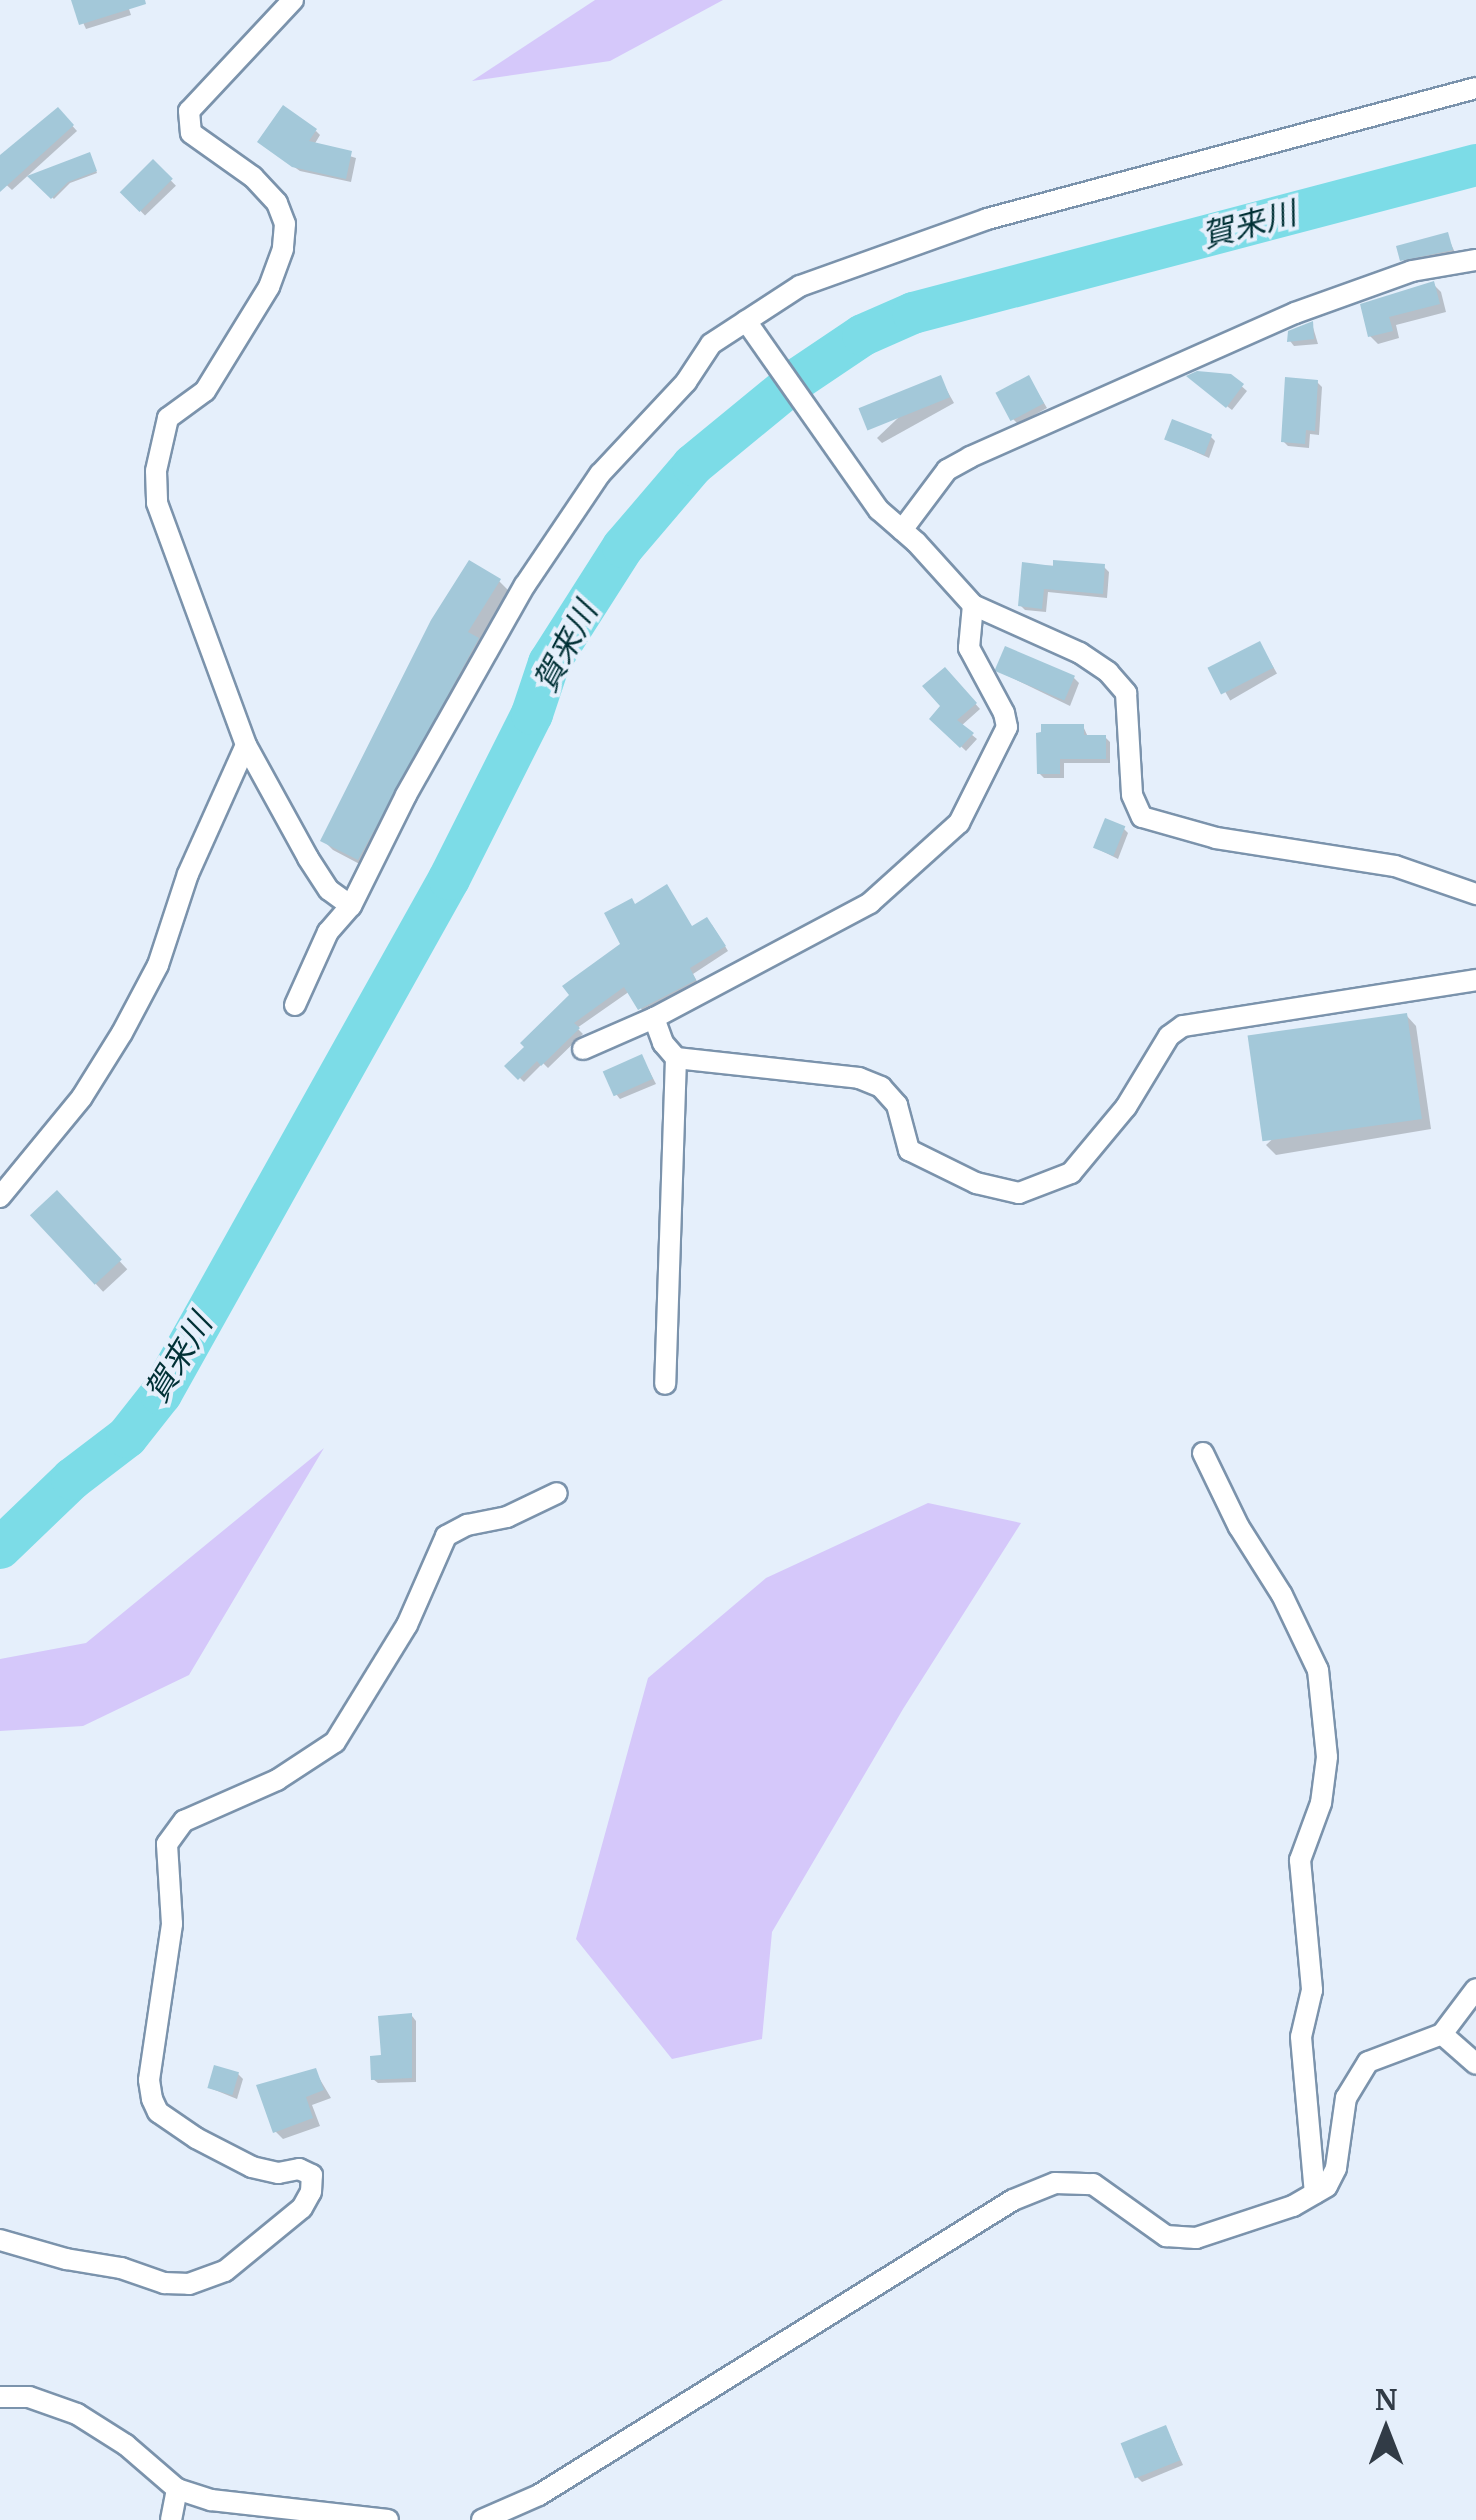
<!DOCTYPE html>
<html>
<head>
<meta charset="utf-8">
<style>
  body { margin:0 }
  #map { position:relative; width:1476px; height:2520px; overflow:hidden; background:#e5effb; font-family:Merriweather,"Noto Sans JP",serif }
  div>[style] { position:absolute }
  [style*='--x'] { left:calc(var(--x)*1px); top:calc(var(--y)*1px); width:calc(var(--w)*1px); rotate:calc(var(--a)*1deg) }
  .green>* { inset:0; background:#d5c8fa }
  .shadow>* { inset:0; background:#0003; transform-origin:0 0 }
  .river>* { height:42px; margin:-21px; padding:0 21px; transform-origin:21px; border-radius:21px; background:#7cdce7 }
  .building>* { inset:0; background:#a3c8d9; transform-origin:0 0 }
  .roads { filter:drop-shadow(2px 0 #7b93ac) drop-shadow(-2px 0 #7b93ac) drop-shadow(0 2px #7b93ac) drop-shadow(0 -2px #7b93ac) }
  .street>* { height:20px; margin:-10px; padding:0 10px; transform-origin:10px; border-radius:10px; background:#fff }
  span { translate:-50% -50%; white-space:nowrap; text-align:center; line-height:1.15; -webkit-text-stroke:8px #e5effb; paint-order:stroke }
  .water-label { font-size:32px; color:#003035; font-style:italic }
  .north { position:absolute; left:1336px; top:2380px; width:100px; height:100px; -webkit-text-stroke:8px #e5effb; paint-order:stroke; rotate:0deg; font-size:28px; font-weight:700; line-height:40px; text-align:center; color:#313b46 }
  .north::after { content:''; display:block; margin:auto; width:35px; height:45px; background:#313b46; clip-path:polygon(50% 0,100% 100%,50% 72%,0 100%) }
</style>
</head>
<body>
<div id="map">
  <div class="green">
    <i style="clip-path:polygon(595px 0,723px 0,610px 61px,472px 81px)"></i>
    <i style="clip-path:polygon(324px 1448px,189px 1675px,83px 1726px,0 1731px,0 1659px,86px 1643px)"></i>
    <i style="clip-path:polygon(928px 1503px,1021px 1523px,903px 1709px,772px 1932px,762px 2039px,672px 2059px,576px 1939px,648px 1678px,766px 1578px)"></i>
  </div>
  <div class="shadow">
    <i style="clip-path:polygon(73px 0,126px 0,131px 15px,86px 29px)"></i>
    <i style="clip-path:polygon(58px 110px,77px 131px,12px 190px,0 179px,0 159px)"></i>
    <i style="clip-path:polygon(316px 131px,320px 135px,314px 145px,356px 158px,351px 182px,300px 171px,265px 147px)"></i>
    <i style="clip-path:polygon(91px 157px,97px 173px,70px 183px,54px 199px,31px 177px)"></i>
    <i style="left:153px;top:162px;width:33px;height:43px;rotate:46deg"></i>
    <i style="clip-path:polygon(1447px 235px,1456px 255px,1407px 264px,1402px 259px)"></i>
    <i style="clip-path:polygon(1433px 284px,1441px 292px,1446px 312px,1396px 325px,1399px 338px,1378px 344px,1370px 336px,1363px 306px)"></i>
    <i style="clip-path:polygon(1312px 324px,1318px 344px,1294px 346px,1290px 341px)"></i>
    <i style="clip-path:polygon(1230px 376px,1247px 391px,1232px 410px,1194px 381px)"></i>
    <i style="clip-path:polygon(940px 378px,954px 403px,882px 443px,877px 438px)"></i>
    <i style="clip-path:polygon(1029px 378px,1047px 408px,1018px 424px,1013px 419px)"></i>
    <i style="clip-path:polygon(1317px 382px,1322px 387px,1319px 435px,1310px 434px,1309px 448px,1288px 446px,1283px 441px)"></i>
    <i style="clip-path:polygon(1210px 436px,1215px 441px,1209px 458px,1167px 439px)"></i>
    <i style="clip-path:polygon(1025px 565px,1104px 567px,1109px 572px,1107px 598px,1048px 592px,1046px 612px,1025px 610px,1021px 606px)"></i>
    <i style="clip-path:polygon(499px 581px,510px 592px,479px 641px,488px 650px,369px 869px,333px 850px,323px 840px)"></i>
    <i style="left:1260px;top:644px;width:34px;height:54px;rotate:60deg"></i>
    <i style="clip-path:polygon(945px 670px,980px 709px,961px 726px,977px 739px,966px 751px,932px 719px,943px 706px)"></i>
    <i style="clip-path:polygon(1004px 674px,1074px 678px,1079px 683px,1070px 706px)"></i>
    <i style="clip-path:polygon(1083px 726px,1088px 737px,1105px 737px,1110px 742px,1110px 763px,1064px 763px,1064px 778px,1044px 778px,1039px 773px)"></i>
    <i style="clip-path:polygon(1123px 828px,1128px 833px,1118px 859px,1096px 848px)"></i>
    <i style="clip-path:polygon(636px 906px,693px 928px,712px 925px,728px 951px,693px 974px,699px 985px,644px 1013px,630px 991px,577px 1028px,583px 1034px,548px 1068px,543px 1063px,524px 1082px,508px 1066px,624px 945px)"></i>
    <i style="clip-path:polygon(1406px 1015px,1416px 1026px,1431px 1129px,1276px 1155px,1266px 1145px)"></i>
    <i style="clip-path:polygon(642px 1057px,656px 1084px,620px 1099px,616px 1094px)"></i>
    <i style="left:57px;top:1194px;width:103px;height:33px;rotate:47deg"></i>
    <i style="clip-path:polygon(412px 2016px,416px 2021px,416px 2082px,378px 2083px,373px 2079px,384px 2057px)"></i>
    <i style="clip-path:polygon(315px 2071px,331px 2098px,312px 2105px,320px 2126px,283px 2139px,275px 2131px,259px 2086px)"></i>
    <i style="clip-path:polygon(238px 2074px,243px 2079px,237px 2099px,210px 2088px)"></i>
    <i style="clip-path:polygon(1166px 2428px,1183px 2465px,1142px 2482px,1137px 2477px)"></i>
  </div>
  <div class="river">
    <i style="--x:0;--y:1548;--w:100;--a:-43.8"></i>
    <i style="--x:72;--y:1479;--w:69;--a:-37.4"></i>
    <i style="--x:127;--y:1437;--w:55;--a:-51.7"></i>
    <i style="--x:161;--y:1394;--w:590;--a:-60.79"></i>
    <i style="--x:449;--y:879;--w:185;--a:-63.3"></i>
    <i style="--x:532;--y:714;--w:54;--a:-71.6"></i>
    <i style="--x:549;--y:663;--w:138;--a:-57.5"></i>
    <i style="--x:623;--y:547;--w:108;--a:-49.5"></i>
    <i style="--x:693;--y:465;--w:137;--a:-39.4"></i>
    <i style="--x:799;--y:378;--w:77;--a:-33.9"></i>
    <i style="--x:863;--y:335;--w:55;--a:-23.7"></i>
    <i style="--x:913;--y:313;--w:582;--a:-14.73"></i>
  </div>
  <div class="building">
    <i style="clip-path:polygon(71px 0,145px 0,146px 4px,79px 25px)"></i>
    <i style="clip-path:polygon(283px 105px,317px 129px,309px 141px,352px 151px,346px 179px,292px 167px,257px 142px)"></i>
    <i style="clip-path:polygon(58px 107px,74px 125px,0 192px,0 155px)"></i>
    <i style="clip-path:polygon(90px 152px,97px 171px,68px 182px,51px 199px,27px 176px)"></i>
    <i style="left:153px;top:159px;width:28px;height:47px;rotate:45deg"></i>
    <i style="clip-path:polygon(1448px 232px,1453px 250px,1400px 261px,1396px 246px)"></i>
    <i style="clip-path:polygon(1434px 281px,1440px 304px,1389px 317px,1393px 331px,1368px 337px,1360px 304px)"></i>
    <i style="clip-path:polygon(1313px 321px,1314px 339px,1287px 342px,1288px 331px)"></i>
    <i style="clip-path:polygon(1197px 371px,1231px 374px,1244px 384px,1226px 408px,1186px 376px)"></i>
    <i style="left:941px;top:375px;width:24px;height:89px;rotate:68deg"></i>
    <i style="left:1029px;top:375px;width:32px;height:38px;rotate:62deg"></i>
    <i style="clip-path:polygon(1285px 377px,1318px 380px,1315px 431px,1306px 430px,1305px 444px,1281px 442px)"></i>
    <i style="left:1172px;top:419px;width:43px;height:22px;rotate:21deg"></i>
    <i style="clip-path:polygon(469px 560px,501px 579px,468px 632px,479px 638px,358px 860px,320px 841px,431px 620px)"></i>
    <i style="clip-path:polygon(1053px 560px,1105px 564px,1103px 594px,1044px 589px,1042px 609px,1018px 606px,1022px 562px,1053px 566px)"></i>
    <i style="left:1260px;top:641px;width:30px;height:59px;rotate:63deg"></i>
    <i style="left:1005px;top:646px;width:76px;height:27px;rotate:23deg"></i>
    <i style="clip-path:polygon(945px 667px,977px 703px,957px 720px,974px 733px,960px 748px,929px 719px,940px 706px,922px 686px)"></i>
    <i style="clip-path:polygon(1041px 724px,1084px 724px,1084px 735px,1106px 735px,1106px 759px,1060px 759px,1060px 774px,1037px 774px,1036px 733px,1041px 732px)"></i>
    <i style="left:1105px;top:818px;width:22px;height:32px;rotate:22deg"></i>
    <i style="clip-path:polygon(667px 884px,692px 926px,707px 917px,726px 946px,690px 968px,696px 980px,638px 1010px,624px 987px,574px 1023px,580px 1028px,541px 1066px,537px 1061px,518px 1080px,504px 1066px,524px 1047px,520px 1043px,569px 995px,562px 986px,620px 944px,604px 913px,632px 898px,635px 904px)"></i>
    <i style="left:1407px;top:1013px;width:107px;height:161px;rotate:82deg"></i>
    <i style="left:642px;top:1054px;width:27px;height:43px;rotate:66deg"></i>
    <i style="left:57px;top:1190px;width:95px;height:37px;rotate:47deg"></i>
    <i style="clip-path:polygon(412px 2013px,412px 2078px,371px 2080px,370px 2056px,381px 2055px,378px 2016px)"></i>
    <i style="left:214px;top:2065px;width:26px;height:24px;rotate:16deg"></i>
    <i style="clip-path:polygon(316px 2068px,324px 2090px,306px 2097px,313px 2118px,273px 2133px,256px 2085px)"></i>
    <i style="left:1166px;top:2425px;width:38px;height:49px;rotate:68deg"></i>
  </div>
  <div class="roads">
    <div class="street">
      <i style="--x:293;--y:0;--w:152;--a:133.1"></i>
      <i style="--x:189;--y:111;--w:22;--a:85"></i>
      <i style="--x:191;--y:133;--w:76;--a:35.4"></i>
      <i style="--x:253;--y:177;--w:35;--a:47"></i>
      <i style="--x:277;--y:203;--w:22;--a:69"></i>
      <i style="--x:285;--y:224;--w:25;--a:95"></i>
      <i style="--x:283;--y:249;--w:40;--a:110.2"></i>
      <i style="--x:269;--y:287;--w:122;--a:121.6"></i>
      <i style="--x:205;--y:391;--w:46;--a:143.9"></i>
      <i style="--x:168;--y:418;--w:54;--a:102.8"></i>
      <i style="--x:156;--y:471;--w:32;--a:88"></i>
      <i style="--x:157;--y:503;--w:258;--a:69.8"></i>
      <i style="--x:246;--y:745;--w:129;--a:61.2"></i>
      <i style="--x:308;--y:858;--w:38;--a:57"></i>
      <i style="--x:329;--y:890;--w:27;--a:36"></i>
      <i style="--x:746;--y:321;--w:231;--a:54.9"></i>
      <i style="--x:879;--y:510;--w:49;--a:40.9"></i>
      <i style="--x:916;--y:542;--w:85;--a:47.9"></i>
      <i style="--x:973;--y:605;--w:117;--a:24.2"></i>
      <i style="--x:1080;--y:653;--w:34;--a:34"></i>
      <i style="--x:1108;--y:672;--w:28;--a:49"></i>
      <i style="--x:1126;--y:693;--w:102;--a:86.6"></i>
      <i style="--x:1132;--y:795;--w:24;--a:66"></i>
      <i style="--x:1142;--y:817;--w:77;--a:15.8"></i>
      <i style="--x:1216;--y:838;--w:181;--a:8.9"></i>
      <i style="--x:1395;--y:866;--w:86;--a:19.1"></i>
      <i style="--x:902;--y:530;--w:75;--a:-53.1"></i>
      <i style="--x:947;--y:470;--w:26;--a:-29"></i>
      <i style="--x:970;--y:457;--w:355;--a:-23.9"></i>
      <i style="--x:1295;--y:313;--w:124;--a:-19.7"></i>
      <i style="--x:1412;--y:271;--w:65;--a:-9.8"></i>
      <i style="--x:295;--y:1005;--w:80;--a:-65.7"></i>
      <i style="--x:328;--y:932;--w:35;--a:-49"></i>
      <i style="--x:351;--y:906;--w:124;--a:-63.6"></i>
      <i style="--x:406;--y:795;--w:241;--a:-60.5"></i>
      <i style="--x:525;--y:585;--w:134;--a:-56"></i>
      <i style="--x:600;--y:474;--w:126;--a:-46.9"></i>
      <i style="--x:686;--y:382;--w:45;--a:-56.7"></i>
      <i style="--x:711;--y:344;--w:106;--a:-33.1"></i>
      <i style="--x:800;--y:286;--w:199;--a:-19.7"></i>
      <i style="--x:987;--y:219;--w:506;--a:-15"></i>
      <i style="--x:654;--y:1018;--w:27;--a:70"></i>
      <i style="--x:663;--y:1043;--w:20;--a:49"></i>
      <i style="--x:676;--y:1058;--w:326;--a:91.9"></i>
      <i style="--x:583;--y:1049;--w:77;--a:-23.6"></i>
      <i style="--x:654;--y:1018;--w:245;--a:-28"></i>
      <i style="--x:870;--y:903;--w:120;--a:-42"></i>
      <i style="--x:959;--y:823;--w:107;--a:-63.4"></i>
      <i style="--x:1007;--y:727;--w:14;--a:-102"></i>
      <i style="--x:1004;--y:713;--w:74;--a:-118.3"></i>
      <i style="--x:969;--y:648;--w:43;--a:-84.7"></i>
      <i style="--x:676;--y:1058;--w:184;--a:6.2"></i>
      <i style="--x:859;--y:1078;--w:24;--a:22"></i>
      <i style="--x:881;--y:1087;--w:24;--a:48"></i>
      <i style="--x:897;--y:1105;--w:47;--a:75.1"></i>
      <i style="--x:909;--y:1150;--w:75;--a:26.2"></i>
      <i style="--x:976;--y:1183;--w:44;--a:13.1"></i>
      <i style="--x:1019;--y:1193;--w:56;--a:-21"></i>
      <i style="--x:1071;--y:1173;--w:86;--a:-50.2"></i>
      <i style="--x:1126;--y:1107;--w:83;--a:-58.8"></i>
      <i style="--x:1169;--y:1036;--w:17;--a:-36"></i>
      <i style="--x:1183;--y:1026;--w:297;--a:-8.9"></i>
      <i style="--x:0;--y:1197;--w:129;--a:-50.6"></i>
      <i style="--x:82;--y:1097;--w:75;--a:-58"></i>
      <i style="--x:122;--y:1033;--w:77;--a:-62.1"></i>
      <i style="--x:158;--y:965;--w:96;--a:-71.8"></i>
      <i style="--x:188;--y:874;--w:141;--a:-65.8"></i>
      <i style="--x:1203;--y:1453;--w:82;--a:64.1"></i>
      <i style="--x:1239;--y:1527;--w:80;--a:57.7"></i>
      <i style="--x:1282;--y:1595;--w:83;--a:64.4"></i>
      <i style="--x:1318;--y:1670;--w:87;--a:84.1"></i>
      <i style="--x:1327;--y:1757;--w:46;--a:97.4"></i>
      <i style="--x:1321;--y:1803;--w:61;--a:110.2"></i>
      <i style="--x:1300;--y:1860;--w:131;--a:84.7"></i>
      <i style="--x:1312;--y:1990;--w:48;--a:103.2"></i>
      <i style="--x:1301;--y:2037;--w:157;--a:84.9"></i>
      <i style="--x:1442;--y:2034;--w:45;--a:41.4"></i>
      <i style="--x:0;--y:2240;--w:69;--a:16.1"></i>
      <i style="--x:66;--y:2259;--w:56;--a:9.3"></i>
      <i style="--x:121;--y:2268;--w:46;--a:19.2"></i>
      <i style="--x:164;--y:2283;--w:25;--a:2"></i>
      <i style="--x:189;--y:2284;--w:38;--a:-20"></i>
      <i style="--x:225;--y:2271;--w:99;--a:-39.3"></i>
      <i style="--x:302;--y:2208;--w:18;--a:-61"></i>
      <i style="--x:311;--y:2192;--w:17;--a:-87"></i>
      <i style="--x:312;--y:2175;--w:14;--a:-155"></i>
      <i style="--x:299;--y:2169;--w:21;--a:169"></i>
      <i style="--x:278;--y:2173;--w:27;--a:-167"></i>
      <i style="--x:252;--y:2167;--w:63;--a:-152.6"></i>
      <i style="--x:196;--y:2138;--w:46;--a:-145.6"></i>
      <i style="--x:158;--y:2112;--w:14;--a:-115"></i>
      <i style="--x:152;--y:2099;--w:19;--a:-99"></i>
      <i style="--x:149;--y:2080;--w:158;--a:-81.6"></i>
      <i style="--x:172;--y:1924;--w:80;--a:-93.6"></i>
      <i style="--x:167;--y:1844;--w:29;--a:-54"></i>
      <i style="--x:184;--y:1821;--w:102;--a:-23.8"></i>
      <i style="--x:277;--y:1780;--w:69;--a:-33.2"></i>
      <i style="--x:335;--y:1742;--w:137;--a:-58.4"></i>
      <i style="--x:407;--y:1625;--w:97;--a:-66.3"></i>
      <i style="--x:446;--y:1536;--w:24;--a:-28"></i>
      <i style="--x:467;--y:1525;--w:41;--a:-11.3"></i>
      <i style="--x:507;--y:1517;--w:55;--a:-25.6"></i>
      <i style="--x:0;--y:2397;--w:29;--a:0"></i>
      <i style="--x:29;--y:2397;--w:51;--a:19.5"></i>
      <i style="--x:77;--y:2414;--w:58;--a:32.3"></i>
      <i style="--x:126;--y:2445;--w:67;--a:40.8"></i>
      <i style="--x:177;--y:2489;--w:36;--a:18"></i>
      <i style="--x:211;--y:2500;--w:178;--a:6.4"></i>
      <i style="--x:171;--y:2520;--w:32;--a:-79"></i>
      <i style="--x:482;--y:2520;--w:62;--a:-23.7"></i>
      <i style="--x:539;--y:2495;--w:558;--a:-31.9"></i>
      <i style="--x:1013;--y:2200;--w:45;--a:-22"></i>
      <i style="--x:1055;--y:2183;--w:38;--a:2"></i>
      <i style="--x:1093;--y:2184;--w:90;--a:35.5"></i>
      <i style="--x:1166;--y:2236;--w:30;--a:4"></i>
      <i style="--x:1196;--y:2238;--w:102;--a:-18.3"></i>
      <i style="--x:1293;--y:2206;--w:39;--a:-30"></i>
      <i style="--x:1327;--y:2186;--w:20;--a:-63"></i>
      <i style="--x:1336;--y:2168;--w:71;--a:-81.9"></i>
      <i style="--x:1346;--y:2098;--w:42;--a:-58.6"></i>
      <i style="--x:1368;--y:2062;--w:79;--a:-20.7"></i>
      <i style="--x:1442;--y:2034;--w:56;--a:-52.9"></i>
    </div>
  </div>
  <div class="water-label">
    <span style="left:1249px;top:225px;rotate:-15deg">賀来川</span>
    <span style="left:566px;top:647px;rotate:-62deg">賀来川</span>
    <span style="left:179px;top:1358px;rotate:-59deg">賀来川</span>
  </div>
  <div class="north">N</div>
</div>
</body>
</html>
